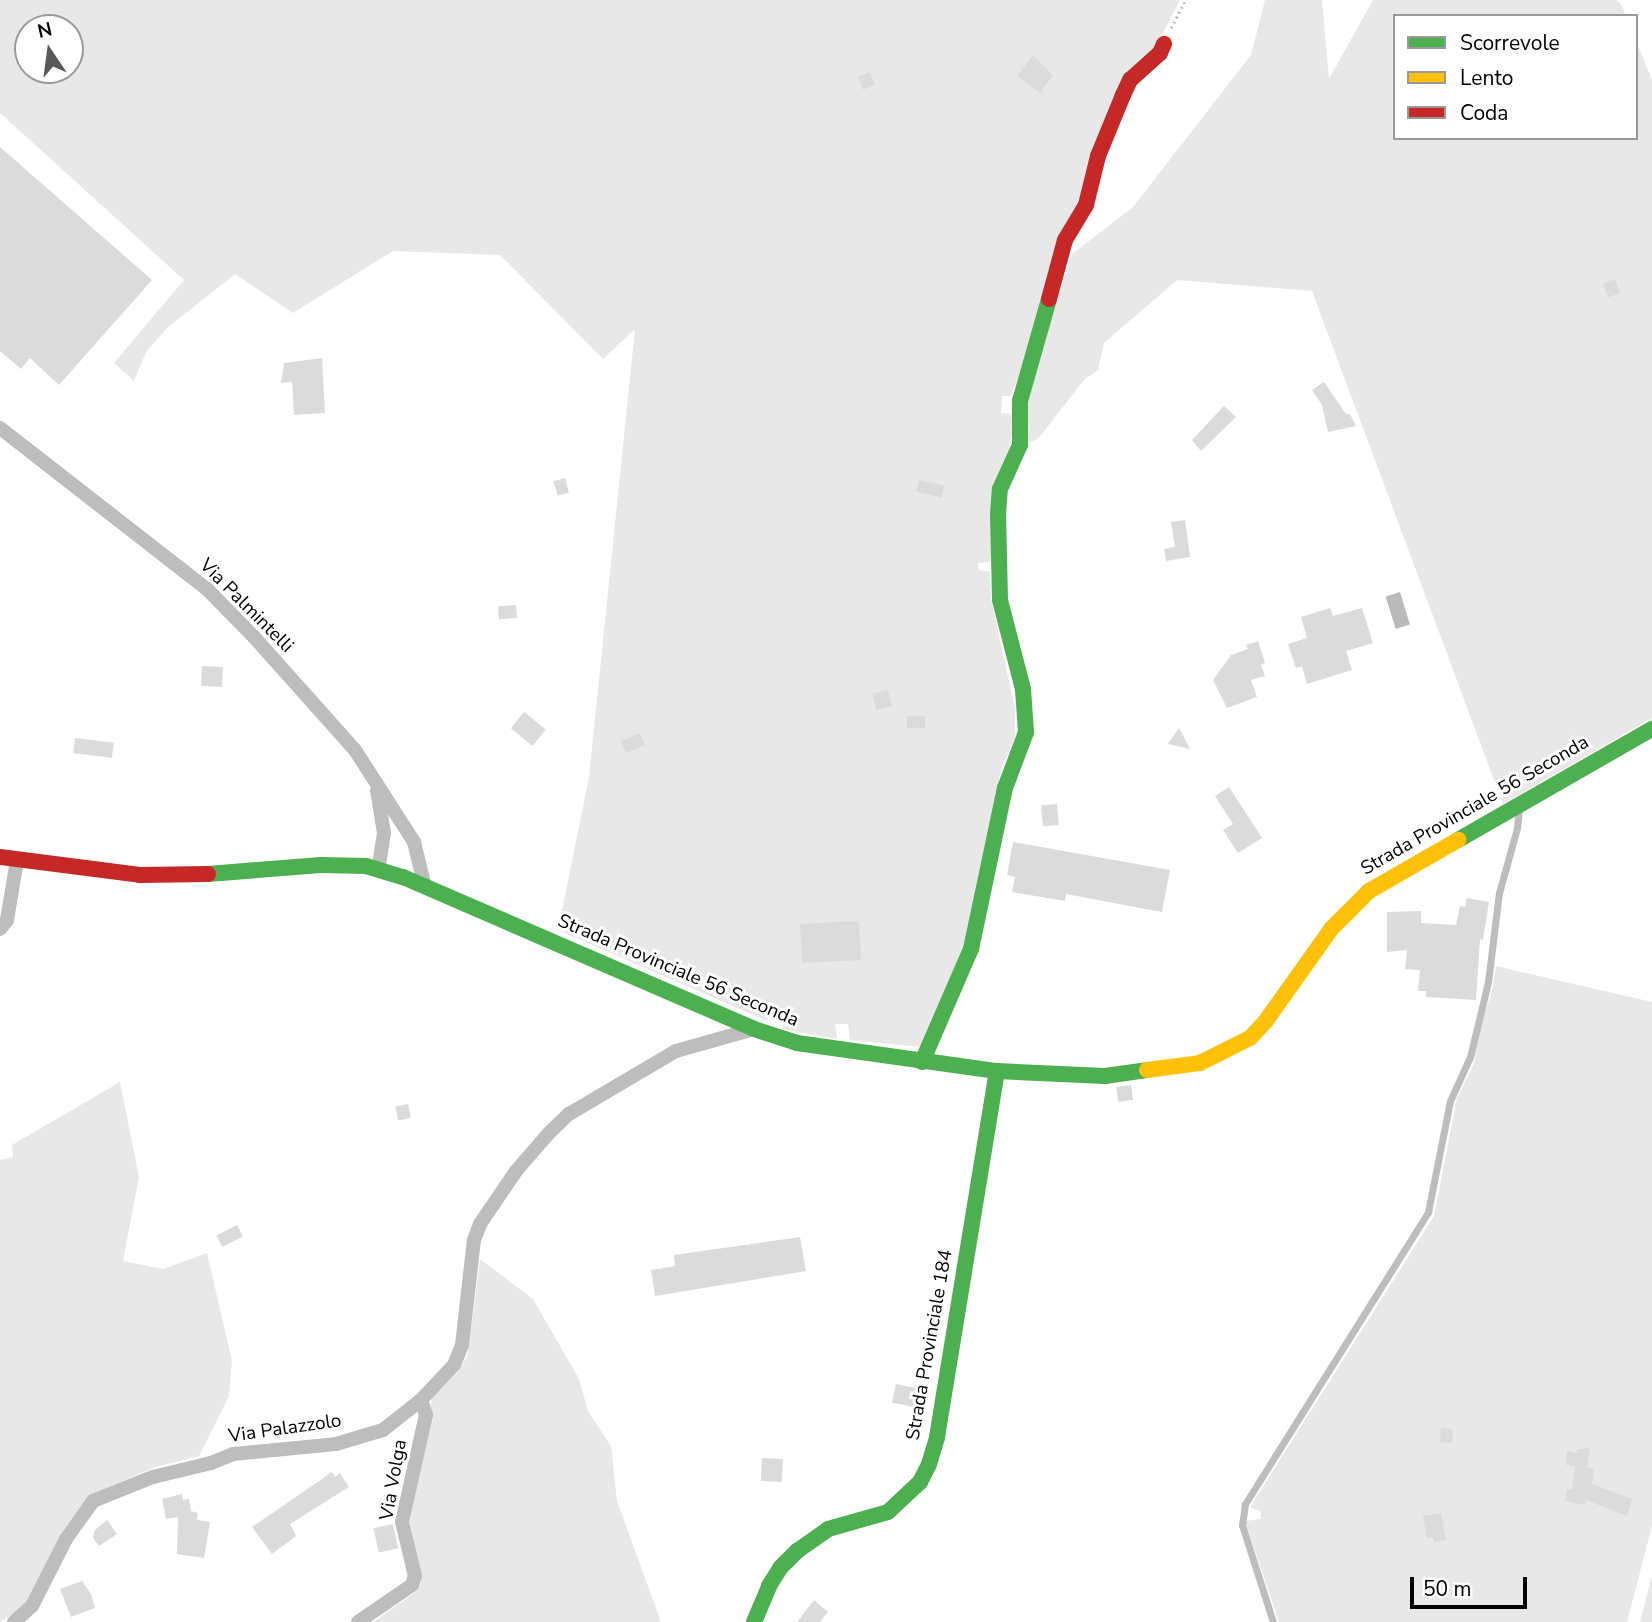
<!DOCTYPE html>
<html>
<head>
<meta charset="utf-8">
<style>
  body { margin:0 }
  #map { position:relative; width:1652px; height:1622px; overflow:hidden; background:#fff; font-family:"Nunito Sans",sans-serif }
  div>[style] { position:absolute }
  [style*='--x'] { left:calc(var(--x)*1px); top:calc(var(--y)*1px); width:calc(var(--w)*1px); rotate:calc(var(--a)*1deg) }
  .green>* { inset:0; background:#e8e8e8 }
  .water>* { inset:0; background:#bababa; transform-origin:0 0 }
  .building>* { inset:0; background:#dbdbdb; transform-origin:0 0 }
  .path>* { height:2.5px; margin-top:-1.25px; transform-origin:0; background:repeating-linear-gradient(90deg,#c2c2c2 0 2px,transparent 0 5.5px) }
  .lane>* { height:7px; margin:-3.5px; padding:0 3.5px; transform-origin:3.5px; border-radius:3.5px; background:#bdbdbd }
  .street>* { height:14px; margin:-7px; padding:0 7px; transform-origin:7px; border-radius:7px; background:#bdbdbd }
  .fast>* { height:16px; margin:-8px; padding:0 8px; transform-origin:8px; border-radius:8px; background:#4caf50 }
  .slow>* { height:16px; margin:-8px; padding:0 8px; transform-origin:8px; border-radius:8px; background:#ffc107 }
  .jam>* { height:16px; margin:-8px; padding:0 8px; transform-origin:8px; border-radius:8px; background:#c62828 }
  span { translate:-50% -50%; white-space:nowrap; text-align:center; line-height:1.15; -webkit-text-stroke:6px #fff; paint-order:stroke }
  .street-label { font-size:19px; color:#000 }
  .legend { position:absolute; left:1393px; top:14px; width:245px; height:126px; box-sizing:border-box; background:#fff; border:2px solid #999; margin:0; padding:9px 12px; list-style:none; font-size:21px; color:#000 }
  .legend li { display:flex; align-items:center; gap:14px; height:35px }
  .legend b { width:35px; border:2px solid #999 }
  .north { position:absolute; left:14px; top:14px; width:70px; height:70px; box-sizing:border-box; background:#fff; border:2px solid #999; border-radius:50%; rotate:347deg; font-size:19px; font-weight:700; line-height:28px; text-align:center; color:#000 }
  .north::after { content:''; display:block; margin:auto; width:24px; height:32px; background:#595959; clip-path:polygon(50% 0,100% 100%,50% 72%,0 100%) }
  .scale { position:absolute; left:1410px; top:1577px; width:117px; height:32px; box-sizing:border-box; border:4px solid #000; border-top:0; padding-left:9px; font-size:21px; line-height:24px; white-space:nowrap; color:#000; -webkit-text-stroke:5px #fff; paint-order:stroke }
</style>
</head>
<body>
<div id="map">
  <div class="green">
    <i style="clip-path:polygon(evenodd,0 0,1180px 0,1152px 54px,1136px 66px,1011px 396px,1002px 396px,1001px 413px,1011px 414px,1012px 433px,990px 562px,978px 563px,978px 570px,990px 572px,991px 599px,1015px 709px,1015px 738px,1002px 766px,965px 941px,921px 1047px,850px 1040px,848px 1024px,835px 1024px,837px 1039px,783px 1029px,783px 1020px,769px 1015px,767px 1021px,558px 930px,589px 777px,635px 329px,603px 359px,500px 255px,393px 251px,293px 313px,235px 274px,166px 329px,146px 352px,134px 381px,114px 363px,184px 280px,0 113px,0 0,28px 28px,70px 28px,70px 70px,28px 70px,28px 28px)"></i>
    <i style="clip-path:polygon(1265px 0,1322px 0,1329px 79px,1373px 0,1616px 0,1621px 4px,1626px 16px,1395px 16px,1395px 138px,1636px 138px,1636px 41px,1652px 80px,1652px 718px,1503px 804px,1312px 291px,1177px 280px,1104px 343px,1098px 370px,1084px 380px,1038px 439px,1029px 443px,1027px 395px,1072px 254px,1133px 207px,1251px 55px)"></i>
    <i style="clip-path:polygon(1496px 966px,1652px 1002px,1652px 1526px,1627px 1622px,1279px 1622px,1245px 1521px,1261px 1519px,1261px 1512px,1250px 1507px,1434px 1216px,1457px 1098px,1474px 1064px,1478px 1034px,1492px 991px)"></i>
    <i style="clip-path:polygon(120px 1082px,139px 1177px,123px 1261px,163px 1269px,207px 1253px,232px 1361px,229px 1396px,199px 1456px,155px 1467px,94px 1494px,81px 1506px,64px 1529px,24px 1607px,0 1622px,0 1160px,13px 1157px,12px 1145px)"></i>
    <i style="clip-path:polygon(480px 1259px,533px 1299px,579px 1379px,588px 1411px,611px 1446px,617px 1501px,661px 1622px,373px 1622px,417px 1591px,421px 1583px,410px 1521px,432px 1398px,459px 1371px,468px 1354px)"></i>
    <i style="clip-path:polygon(1652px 1575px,1652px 1622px,1640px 1622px)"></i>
  </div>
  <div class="water">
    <i style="left:1400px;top:592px;width:34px;height:15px;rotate:73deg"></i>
  </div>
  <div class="building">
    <i style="clip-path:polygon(1033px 55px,1053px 75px,1040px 93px,1017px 76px)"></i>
    <i style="left:870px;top:72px;width:14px;height:13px;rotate:69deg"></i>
    <i style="clip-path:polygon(0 147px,152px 280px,59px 385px,30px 358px,21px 369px,0 351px)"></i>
    <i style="left:1615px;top:279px;width:15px;height:13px;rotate:70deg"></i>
    <i style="clip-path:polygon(322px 358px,325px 413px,294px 415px,292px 382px,281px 383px,284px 363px)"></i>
    <i style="clip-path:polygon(1324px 382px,1346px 414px,1350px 414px,1356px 426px,1328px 432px,1322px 405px,1312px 390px)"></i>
    <i style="clip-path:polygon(1224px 406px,1236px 417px,1201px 451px,1192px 440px)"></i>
    <i style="left:565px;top:478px;width:15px;height:12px;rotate:74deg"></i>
    <i style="left:919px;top:480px;width:26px;height:12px;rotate:13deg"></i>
    <i style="clip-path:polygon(1185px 520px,1190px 557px,1166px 561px,1164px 549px,1175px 547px,1171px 522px)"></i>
    <i style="left:516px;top:605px;width:13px;height:18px;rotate:86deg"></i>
    <i style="clip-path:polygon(1330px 608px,1333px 616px,1362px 608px,1373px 643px,1346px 651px,1352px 670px,1307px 684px,1302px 666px,1296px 668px,1288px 644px,1307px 638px,1301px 617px)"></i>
    <i style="clip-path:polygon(1258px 641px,1265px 663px,1261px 665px,1265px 676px,1251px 680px,1257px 697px,1227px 708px,1213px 680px,1231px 655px,1248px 649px,1246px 645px)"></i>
    <i style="left:202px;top:666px;width:21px;height:20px;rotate:3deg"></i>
    <i style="left:888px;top:690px;width:17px;height:16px;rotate:77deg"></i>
    <i style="left:524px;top:712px;width:28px;height:21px;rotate:39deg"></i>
    <i style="left:907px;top:716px;width:18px;height:12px"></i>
    <i style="clip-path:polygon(1179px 728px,1190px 749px,1168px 744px)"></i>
    <i style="left:640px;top:733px;width:13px;height:21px;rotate:67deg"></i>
    <i style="left:75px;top:738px;width:39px;height:15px;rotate:7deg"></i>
    <i style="clip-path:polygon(1229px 787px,1262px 838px,1238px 853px,1223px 830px,1233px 824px,1215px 796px)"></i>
    <i style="left:1057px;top:804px;width:21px;height:16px;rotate:85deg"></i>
    <i style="clip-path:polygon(1013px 842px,1170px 870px,1162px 912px,1066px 894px,1065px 901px,1012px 892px,1015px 877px,1007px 875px)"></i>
    <i style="clip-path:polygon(1467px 898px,1489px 902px,1483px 940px,1480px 939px,1476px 1000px,1426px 997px,1426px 991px,1418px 991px,1420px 970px,1405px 969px,1407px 950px,1387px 952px,1387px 912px,1421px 911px,1421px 923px,1456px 925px,1460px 906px,1465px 907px)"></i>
    <i style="left:859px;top:921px;width:39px;height:59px;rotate:87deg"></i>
    <i style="left:1131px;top:1085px;width:15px;height:15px;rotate:82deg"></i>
    <i style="left:408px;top:1104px;width:14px;height:13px;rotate:78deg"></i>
    <i style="left:237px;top:1225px;width:13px;height:23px;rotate:63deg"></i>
    <i style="clip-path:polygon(800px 1237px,806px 1271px,655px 1296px,651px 1270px,675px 1266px,674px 1255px)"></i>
    <i style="left:896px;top:1384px;width:30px;height:19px;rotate:12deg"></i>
    <i style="left:1441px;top:1428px;width:12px;height:14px;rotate:5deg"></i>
    <i style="clip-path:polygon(1590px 1448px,1587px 1468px,1594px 1469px,1592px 1484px,1632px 1499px,1627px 1516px,1586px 1500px,1585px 1505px,1565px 1501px,1567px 1489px,1572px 1490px,1575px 1466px,1566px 1465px,1567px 1451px,1577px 1453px,1578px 1449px)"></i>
    <i style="left:762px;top:1458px;width:21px;height:23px;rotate:3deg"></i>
    <i style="clip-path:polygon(332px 1472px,335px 1477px,340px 1473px,349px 1487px,290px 1524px,296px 1536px,272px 1554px,252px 1527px)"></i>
    <i style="clip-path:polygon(182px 1494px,183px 1500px,189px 1499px,191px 1511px,198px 1513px,197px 1520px,210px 1522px,204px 1558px,177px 1554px,178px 1517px,166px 1519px,162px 1499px)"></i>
    <i style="clip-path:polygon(1441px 1513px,1446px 1540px,1434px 1542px,1433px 1537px,1427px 1538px,1423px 1516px)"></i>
    <i style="clip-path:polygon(107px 1520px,117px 1534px,99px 1546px,93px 1538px,95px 1530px)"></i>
    <i style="left:393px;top:1524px;width:25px;height:20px;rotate:78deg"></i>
    <i style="clip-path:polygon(82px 1581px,91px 1594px,95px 1608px,71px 1617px,60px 1589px)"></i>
    <i style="clip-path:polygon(814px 1600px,828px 1612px,820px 1622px,797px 1622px)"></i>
  </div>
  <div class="path">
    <i style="--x:1171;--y:28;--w:31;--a:-63"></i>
  </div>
  <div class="lane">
    <i style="--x:1273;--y:1622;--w:102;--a:-107.7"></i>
    <i style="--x:1242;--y:1525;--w:21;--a:-82"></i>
    <i style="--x:1245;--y:1504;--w:345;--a:-57.9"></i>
    <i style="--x:1428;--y:1212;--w:113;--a:-78.8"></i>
    <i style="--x:1450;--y:1101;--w:48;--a:-65.6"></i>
    <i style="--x:1470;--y:1057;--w:77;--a:-76.5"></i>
    <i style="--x:1488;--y:982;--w:90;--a:-83"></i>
    <i style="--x:1499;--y:893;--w:67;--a:-74.5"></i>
    <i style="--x:1517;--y:828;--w:20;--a:-84"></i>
  </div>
  <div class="street">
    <i style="--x:0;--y:428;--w:262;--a:37.9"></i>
    <i style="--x:207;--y:589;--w:67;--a:45.6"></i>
    <i style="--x:254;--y:637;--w:152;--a:48.2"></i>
    <i style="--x:355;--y:750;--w:109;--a:57.3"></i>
    <i style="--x:414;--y:842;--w:46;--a:76.3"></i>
    <i style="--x:377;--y:790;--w:44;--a:80.8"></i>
    <i style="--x:384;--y:833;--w:37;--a:99"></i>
    <i style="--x:0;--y:929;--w:11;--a:-52"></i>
    <i style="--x:7;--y:920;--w:61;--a:-80.5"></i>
    <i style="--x:14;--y:1622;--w:24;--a:-42"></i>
    <i style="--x:32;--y:1606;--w:75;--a:-63.1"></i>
    <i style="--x:66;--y:1539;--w:47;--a:-54.6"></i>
    <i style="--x:93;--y:1501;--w:65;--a:-21.8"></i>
    <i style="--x:153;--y:1477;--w:60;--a:-13.6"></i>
    <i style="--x:211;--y:1463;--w:24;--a:-22"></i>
    <i style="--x:233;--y:1454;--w:103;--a:-5.5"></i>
    <i style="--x:336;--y:1444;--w:49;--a:-16.6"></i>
    <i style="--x:383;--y:1430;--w:48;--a:-38.3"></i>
    <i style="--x:421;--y:1400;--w:48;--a:-46.7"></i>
    <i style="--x:454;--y:1365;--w:22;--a:-68"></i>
    <i style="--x:462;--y:1345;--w:106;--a:-83.5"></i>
    <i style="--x:474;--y:1240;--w:17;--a:-69"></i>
    <i style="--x:480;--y:1224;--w:64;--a:-55.8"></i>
    <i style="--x:516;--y:1171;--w:50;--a:-49"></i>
    <i style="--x:549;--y:1133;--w:28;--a:-44"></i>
    <i style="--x:569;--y:1114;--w:124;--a:-30.5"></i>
    <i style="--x:676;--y:1051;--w:81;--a:-15.8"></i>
    <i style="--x:358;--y:1622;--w:65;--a:-34.4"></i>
    <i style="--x:412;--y:1585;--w:9;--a:-72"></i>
    <i style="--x:415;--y:1576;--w:56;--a:-103.5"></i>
    <i style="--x:402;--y:1522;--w:110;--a:-77.4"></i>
    <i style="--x:426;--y:1415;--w:16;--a:-108"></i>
  </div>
  <div class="fast">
    <i style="--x:1458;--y:840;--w:224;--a:-29.8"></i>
    <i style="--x:208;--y:874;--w:113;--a:-4.6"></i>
    <i style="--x:321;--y:865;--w:45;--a:1.3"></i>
    <i style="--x:366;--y:866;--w:39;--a:17"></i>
    <i style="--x:403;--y:877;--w:382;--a:23.4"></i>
    <i style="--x:754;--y:1029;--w:45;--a:18"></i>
    <i style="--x:797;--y:1043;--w:202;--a:8"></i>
    <i style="--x:997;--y:1071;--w:108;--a:2.7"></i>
    <i style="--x:1105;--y:1076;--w:42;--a:-8.1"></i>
    <i style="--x:922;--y:1062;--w:123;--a:-66.6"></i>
    <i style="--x:971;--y:949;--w:165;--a:-78.1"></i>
    <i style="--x:1005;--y:788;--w:60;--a:-69.4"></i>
    <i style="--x:1026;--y:732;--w:43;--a:-94"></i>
    <i style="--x:1023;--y:689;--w:92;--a:-104.5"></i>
    <i style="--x:1000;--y:600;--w:85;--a:-91.3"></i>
    <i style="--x:998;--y:515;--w:26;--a:-86"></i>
    <i style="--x:1000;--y:489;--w:48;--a:-65.6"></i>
    <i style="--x:1020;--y:445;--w:44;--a:-90"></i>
    <i style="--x:1020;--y:401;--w:106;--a:-74.1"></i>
    <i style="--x:754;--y:1622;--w:39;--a:-67"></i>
    <i style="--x:769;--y:1586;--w:22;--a:-58"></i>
    <i style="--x:781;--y:1567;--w:23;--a:-45"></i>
    <i style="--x:797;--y:1551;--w:38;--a:-35"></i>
    <i style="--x:828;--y:1529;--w:62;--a:-15.8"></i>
    <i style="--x:888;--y:1512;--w:44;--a:-43.2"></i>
    <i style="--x:920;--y:1482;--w:20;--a:-63"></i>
    <i style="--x:929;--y:1464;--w:28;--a:-73"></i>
    <i style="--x:937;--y:1437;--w:371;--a:-80.7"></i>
  </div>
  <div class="slow">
    <i style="--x:1147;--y:1070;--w:53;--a:-7.5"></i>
    <i style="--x:1200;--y:1063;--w:56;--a:-26.6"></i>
    <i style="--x:1250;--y:1038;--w:22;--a:-47"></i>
    <i style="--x:1265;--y:1022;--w:114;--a:-54.6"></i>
    <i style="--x:1331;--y:929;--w:54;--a:-45"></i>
    <i style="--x:1369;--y:891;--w:103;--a:-29.8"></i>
  </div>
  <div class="jam">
    <i style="--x:1049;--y:299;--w:61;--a:-74.8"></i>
    <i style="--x:1065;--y:240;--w:41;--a:-59"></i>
    <i style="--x:1086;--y:205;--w:50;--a:-76.2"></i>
    <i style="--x:1098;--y:156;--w:66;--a:-67.7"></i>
    <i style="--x:1123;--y:95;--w:17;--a:-65"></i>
    <i style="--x:1130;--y:80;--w:40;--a:-42"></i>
    <i style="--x:1160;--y:53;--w:10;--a:-66"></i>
    <i style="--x:0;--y:857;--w:141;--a:7.3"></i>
    <i style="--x:140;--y:875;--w:68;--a:-0.8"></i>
  </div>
  <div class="street-label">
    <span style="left:246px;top:606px;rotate:45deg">Via Palmintelli</span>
    <span style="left:1475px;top:806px;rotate:-30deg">Strada Provinciale 56 Seconda</span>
    <span style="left:678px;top:971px;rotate:23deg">Strada Provinciale 56 Seconda</span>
    <span style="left:930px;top:1345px;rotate:-80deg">Strada Provinciale 184</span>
    <span style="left:285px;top:1429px;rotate:-8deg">Via Palazzolo</span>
    <span style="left:394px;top:1480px;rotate:-80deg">Via Volga</span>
  </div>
  <ul class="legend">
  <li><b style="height:9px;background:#4caf50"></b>Scorrevole</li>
  <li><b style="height:9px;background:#ffc107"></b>Lento</li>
  <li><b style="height:9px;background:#c62828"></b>Coda</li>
  </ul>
  <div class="north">N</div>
  <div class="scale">50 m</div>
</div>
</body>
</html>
